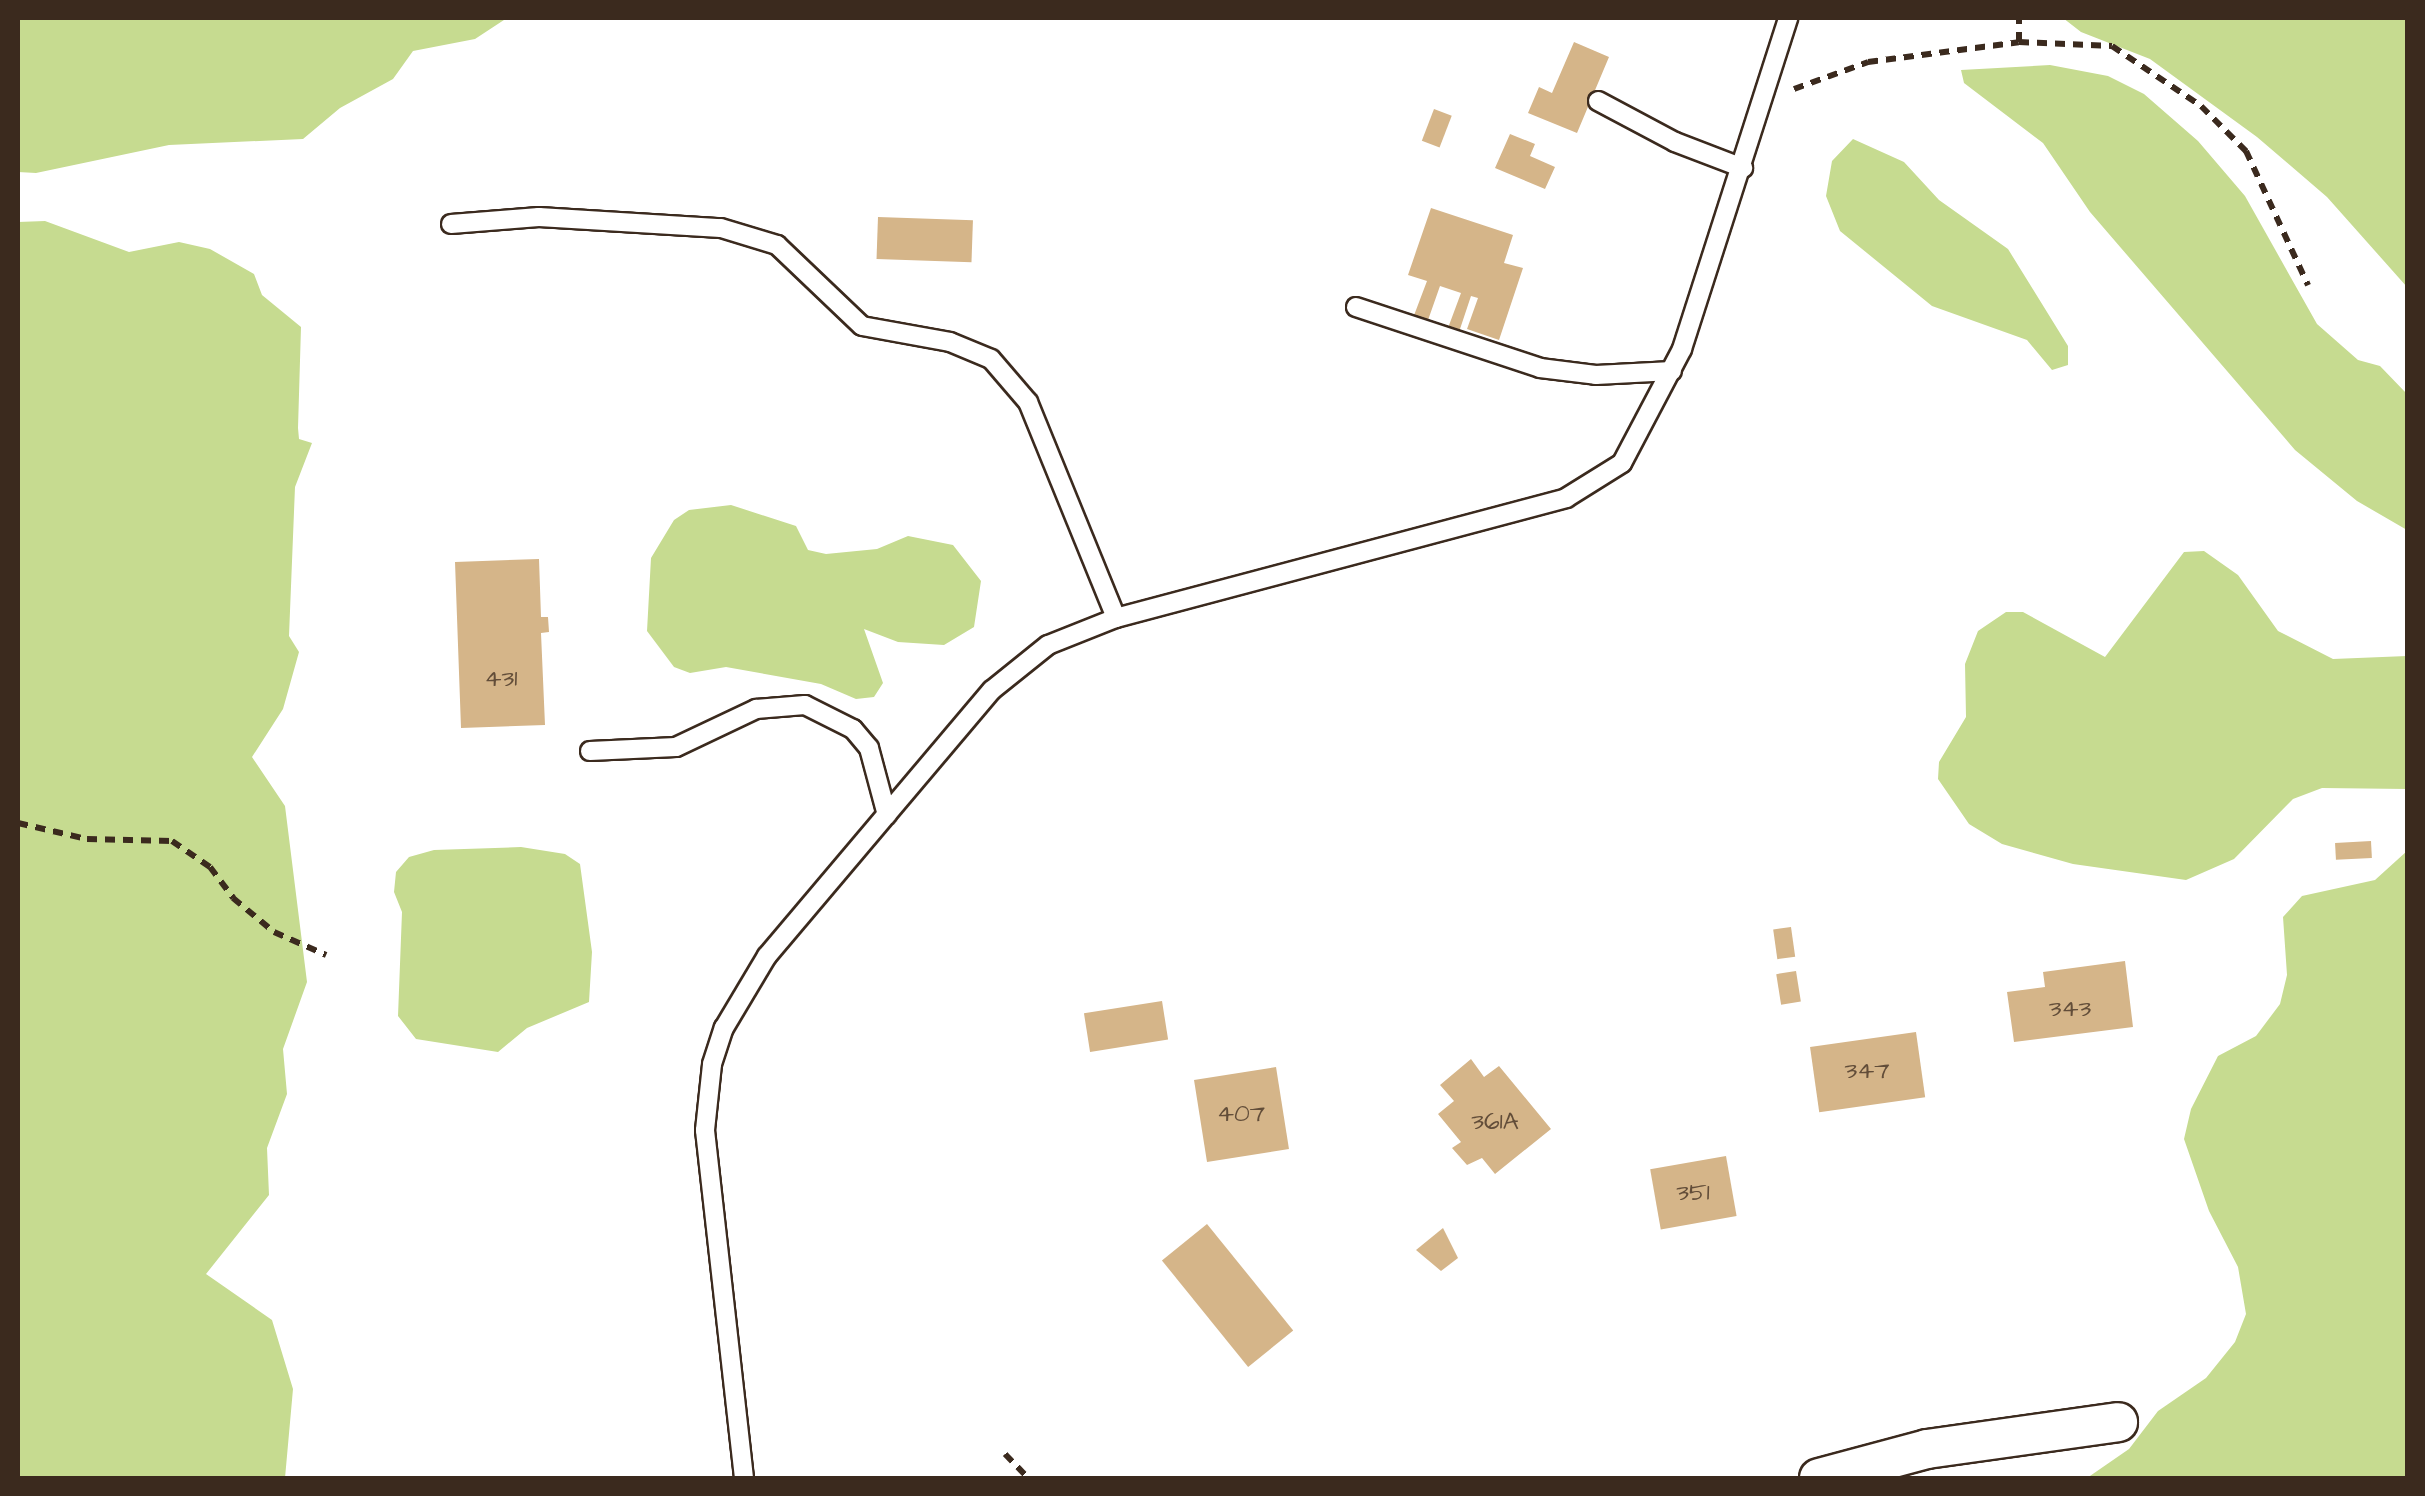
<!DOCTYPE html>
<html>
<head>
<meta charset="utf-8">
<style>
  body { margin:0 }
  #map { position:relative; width:2425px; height:1496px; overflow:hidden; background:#fff; font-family:"Architects Daughter",sans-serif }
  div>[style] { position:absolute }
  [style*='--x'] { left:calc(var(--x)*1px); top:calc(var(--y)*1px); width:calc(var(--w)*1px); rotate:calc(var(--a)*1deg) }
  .green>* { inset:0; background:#c6db90 }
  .building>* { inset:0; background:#d5b589; transform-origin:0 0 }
  .path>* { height:6px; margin-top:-3px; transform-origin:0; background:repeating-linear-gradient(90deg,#3b2a1e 0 10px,transparent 0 18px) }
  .roads { filter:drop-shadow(2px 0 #3b2a1e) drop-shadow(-2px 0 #3b2a1e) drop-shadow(0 2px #3b2a1e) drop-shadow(0 -2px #3b2a1e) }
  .lane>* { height:18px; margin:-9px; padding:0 9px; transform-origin:9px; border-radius:9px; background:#fff }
  .street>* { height:38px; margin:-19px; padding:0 19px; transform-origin:19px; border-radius:19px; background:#fff }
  span { translate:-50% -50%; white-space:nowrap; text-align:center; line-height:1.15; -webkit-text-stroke:9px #fff; paint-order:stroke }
  .number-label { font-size:25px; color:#624d39 }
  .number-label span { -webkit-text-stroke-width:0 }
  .frame { position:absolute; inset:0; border:20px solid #3b2a1e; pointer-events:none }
</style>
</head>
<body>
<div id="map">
  <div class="green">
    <i style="clip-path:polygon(18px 18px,507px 18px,475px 39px,413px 51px,393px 79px,340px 108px,303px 139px,169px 145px,36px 173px,18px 172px)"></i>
    <i style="clip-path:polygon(2063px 18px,2407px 18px,2407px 287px,2327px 197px,2257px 137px,2150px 59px,2081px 32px)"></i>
    <i style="clip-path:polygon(2050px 65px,2108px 76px,2144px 94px,2198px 141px,2245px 196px,2317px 324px,2358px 360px,2380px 366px,2407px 394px,2407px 530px,2357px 501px,2295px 450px,2090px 212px,2043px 143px,1964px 83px,1961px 70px)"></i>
    <i style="clip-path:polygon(1853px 139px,1904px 162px,1939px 200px,2008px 249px,2068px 346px,2068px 365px,2052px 370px,2027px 340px,1932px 306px,1840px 231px,1826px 196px,1832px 161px)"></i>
    <i style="clip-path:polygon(45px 221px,129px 252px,179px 242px,210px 249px,254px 274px,262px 295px,301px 327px,298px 428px,299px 439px,312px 443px,295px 487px,289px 636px,299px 652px,283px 709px,252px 757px,285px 806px,307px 982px,283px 1049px,287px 1094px,267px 1148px,269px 1195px,206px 1274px,272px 1320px,293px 1389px,285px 1478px,18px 1478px,18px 222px)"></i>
    <i style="clip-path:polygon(731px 505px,796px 526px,808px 550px,826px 554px,877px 549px,908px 536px,953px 545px,981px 581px,974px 627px,944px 645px,898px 642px,864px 629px,883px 683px,874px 697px,856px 699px,821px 684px,726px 667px,690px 673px,674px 667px,647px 631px,651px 558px,674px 520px,689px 510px)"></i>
    <i style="clip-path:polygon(2204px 551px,2238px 575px,2278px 631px,2333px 659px,2407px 656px,2407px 789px,2322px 788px,2293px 799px,2234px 859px,2186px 880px,2073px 864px,2002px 844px,1969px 824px,1938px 779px,1939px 762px,1966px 717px,1965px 664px,1978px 631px,2006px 612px,2023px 612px,2105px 657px,2184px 552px)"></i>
    <i style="clip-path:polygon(521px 847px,565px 854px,580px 864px,592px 952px,589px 1002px,527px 1028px,498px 1052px,416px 1039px,398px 1016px,402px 912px,394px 892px,396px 872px,409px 857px,434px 850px)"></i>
    <i style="clip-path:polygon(2407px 851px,2407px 1478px,2087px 1478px,2129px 1449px,2158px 1411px,2206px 1378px,2235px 1342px,2246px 1314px,2238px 1267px,2209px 1211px,2184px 1139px,2191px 1109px,2218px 1056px,2256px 1036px,2280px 1004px,2287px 975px,2283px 917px,2302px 896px,2375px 880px)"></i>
  </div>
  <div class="building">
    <i style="clip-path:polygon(1574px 42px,1609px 57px,1577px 133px,1528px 113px,1539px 87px,1552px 93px)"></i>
    <i style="left:1434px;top:109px;width:19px;height:34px;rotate:21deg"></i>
    <i style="clip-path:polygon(1510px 134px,1535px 144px,1530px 156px,1555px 167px,1545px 189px,1495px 168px)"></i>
    <i style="clip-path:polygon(1431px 208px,1513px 235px,1504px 263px,1523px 268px,1499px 340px,1467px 329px,1478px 298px,1471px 296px,1459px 332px,1448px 328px,1461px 293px,1440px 286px,1427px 323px,1413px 318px,1427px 281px,1408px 275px)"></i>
    <i style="left:878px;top:217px;width:95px;height:42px;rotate:2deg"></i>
    <i style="clip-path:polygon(539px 559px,541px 617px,548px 617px,549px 632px,541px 633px,545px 725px,461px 728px,455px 562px)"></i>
    <i style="left:2371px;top:841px;width:17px;height:36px;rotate:87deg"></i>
    <i style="left:1791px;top:927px;width:30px;height:18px;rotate:82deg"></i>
    <i style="clip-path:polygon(2125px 961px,2133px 1027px,2014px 1042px,2007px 992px,2045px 987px,2043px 972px)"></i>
    <i style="left:1796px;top:971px;width:31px;height:20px;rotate:81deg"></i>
    <i style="left:1162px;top:1001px;width:39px;height:79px;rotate:81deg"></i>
    <i style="left:1916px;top:1032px;width:66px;height:107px;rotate:82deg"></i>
    <i style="clip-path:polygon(1471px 1059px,1484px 1077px,1499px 1066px,1551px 1129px,1495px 1174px,1482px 1158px,1467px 1165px,1452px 1148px,1461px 1142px,1438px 1114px,1454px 1101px,1440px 1085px)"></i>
    <i style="left:1276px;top:1067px;width:83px;height:83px;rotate:81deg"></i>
    <i style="left:1726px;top:1156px;width:61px;height:77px;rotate:80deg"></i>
    <i style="left:1207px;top:1224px;width:137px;height:58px;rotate:51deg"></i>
    <i style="clip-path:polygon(1443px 1228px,1458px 1258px,1441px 1271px,1416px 1250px)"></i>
  </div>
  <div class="path">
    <i style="--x:2019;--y:42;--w:24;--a:-90"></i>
    <i style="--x:1794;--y:89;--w:79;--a:-20"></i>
    <i style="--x:1868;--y:62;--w:152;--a:-7.5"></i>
    <i style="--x:2019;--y:42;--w:93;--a:2.5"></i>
    <i style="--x:2112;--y:46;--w:107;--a:34"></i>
    <i style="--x:2201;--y:106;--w:64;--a:45"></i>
    <i style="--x:2246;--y:151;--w:148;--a:65.2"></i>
    <i style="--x:18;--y:823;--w:71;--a:13.1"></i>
    <i style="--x:87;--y:839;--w:85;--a:1.3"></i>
    <i style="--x:172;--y:841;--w:46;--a:34.4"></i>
    <i style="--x:210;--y:867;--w:39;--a:53"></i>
    <i style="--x:233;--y:898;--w:53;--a:39.7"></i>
    <i style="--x:274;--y:932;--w:57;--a:23.9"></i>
    <i style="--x:1005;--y:1454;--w:33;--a:46"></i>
  </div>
  <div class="roads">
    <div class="lane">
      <i style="--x:1598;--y:101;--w:87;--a:28"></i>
      <i style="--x:1675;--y:142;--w:73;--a:20.9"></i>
      <i style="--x:451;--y:224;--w:88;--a:-4.5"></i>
      <i style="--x:539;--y:217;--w:182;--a:3.5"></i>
      <i style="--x:721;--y:228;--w:59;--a:16.9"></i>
      <i style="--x:777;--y:245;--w:117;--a:43.6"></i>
      <i style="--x:862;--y:326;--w:89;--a:10.3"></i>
      <i style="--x:950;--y:342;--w:44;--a:22.5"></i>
      <i style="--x:991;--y:359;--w:57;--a:49.3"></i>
      <i style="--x:1028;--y:402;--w:233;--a:67.8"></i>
      <i style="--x:1356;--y:307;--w:194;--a:18.3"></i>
      <i style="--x:1540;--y:368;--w:56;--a:7.1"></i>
      <i style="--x:1596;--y:375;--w:76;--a:-3"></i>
      <i style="--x:590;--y:751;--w:86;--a:-2.7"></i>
      <i style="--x:676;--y:747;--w:89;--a:-25.4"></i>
      <i style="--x:756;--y:709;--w:49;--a:-4.7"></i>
      <i style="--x:805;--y:705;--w:54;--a:26.6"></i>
      <i style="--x:853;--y:729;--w:25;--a:50"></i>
      <i style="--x:869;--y:748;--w:69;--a:75"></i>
      <i style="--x:744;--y:1478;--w:350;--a:-96.4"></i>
      <i style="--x:705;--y:1130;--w:66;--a:-83.9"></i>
      <i style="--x:712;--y:1064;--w:38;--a:-72"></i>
      <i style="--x:724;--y:1028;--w:84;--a:-59.2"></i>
      <i style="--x:767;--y:956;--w:348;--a:-49.8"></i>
      <i style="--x:992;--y:690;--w:72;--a:-38.8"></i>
      <i style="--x:1048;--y:645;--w:73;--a:-21.7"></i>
      <i style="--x:1116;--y:618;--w:466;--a:-14.9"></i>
      <i style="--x:1566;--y:498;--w:66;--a:-32"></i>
      <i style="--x:1622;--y:463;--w:129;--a:-62.2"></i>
      <i style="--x:1682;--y:349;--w:348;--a:-72.2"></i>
    </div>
    <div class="street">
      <i style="--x:1819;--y:1478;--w:112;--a:-15"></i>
      <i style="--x:1927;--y:1449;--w:193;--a:-8"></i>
    </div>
  </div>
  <div class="number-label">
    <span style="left:501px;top:679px">431</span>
    <span style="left:2070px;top:1009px">343</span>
    <span style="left:1867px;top:1071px">347</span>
    <span style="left:1241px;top:1114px">407</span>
    <span style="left:1495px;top:1122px">361A</span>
    <span style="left:1693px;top:1193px">351</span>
  </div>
  <div class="frame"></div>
</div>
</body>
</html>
